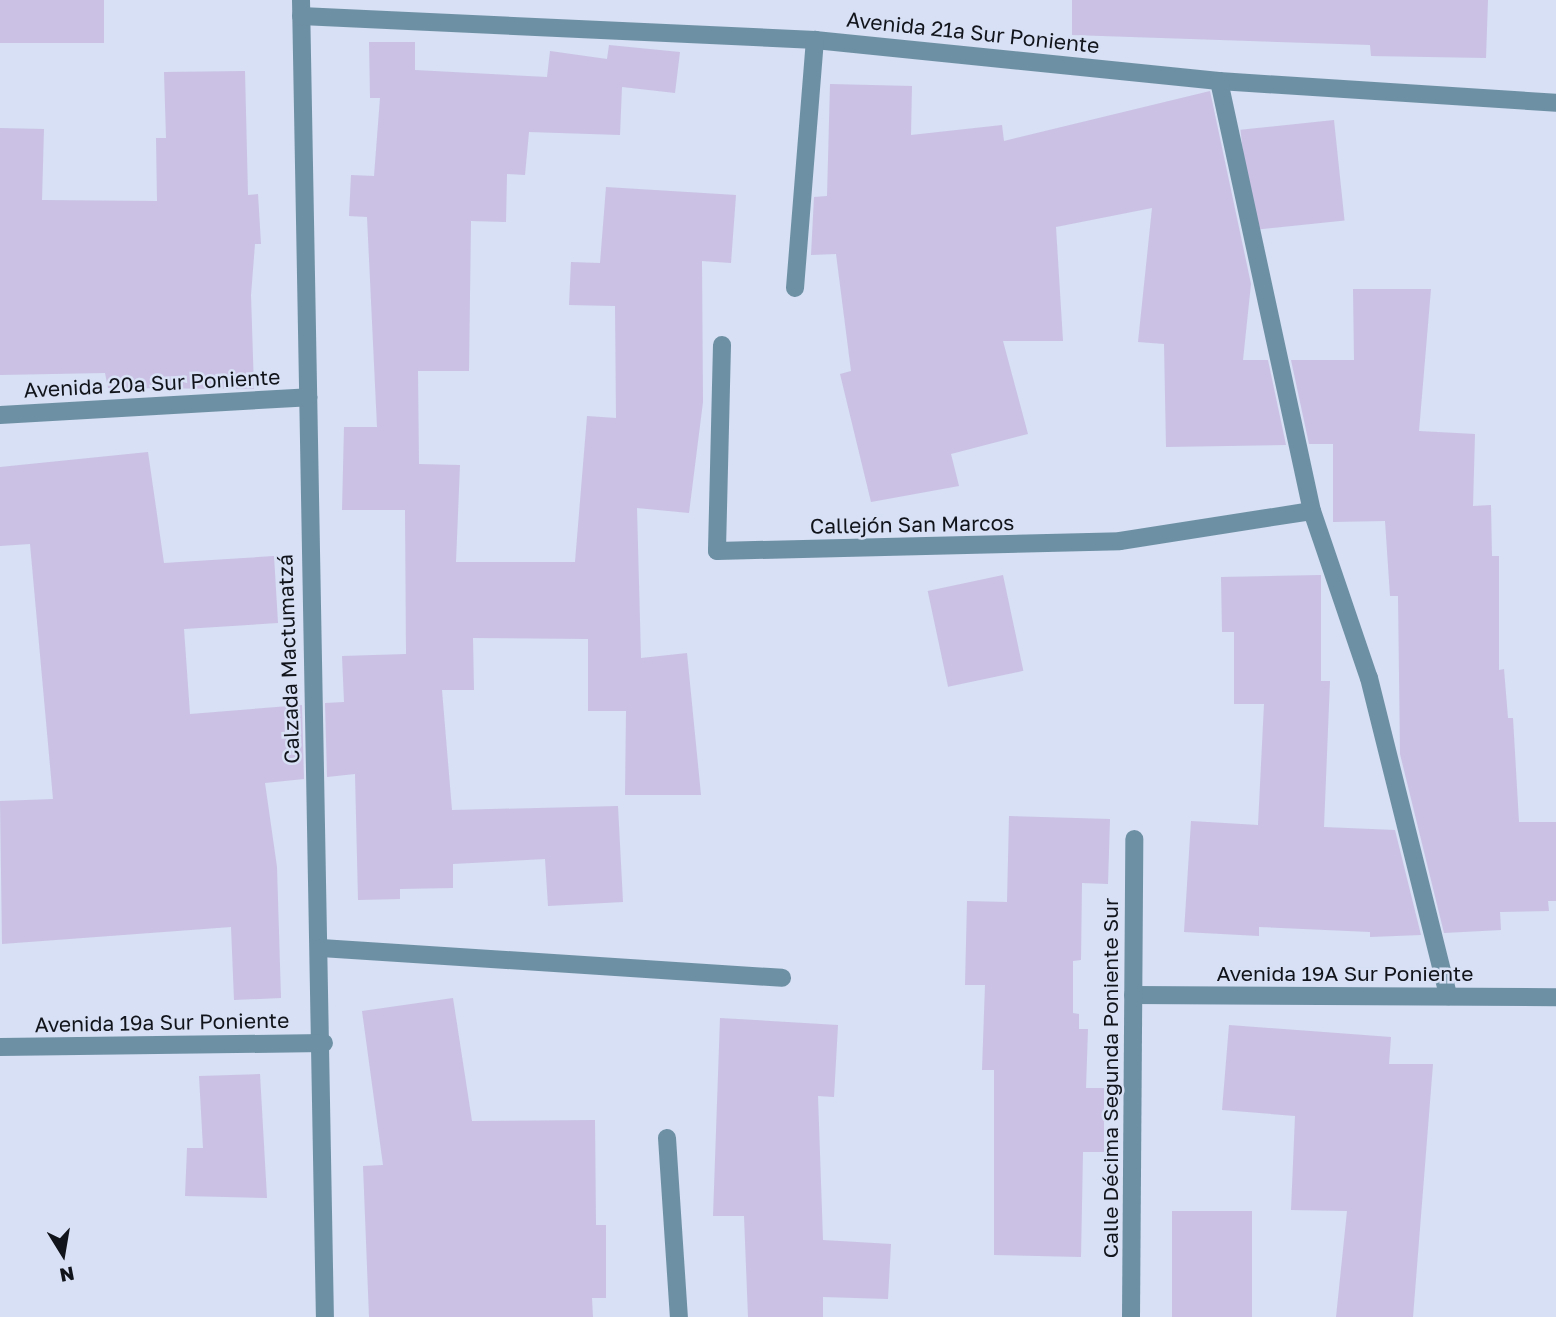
<!DOCTYPE html>
<html>
<head>
<meta charset="utf-8">
<style>
  body { margin:0 }
  #map { position:relative; width:1556px; height:1317px; overflow:hidden; background:#d7e0f4; font-family:"Golos Text",sans-serif }
  div>[style] { position:absolute }
  [style*='--x'] { left:calc(var(--x)*1px); top:calc(var(--y)*1px); width:calc(var(--w)*1px); rotate:calc(var(--a)*1deg) }
  .building>* { inset:0; background:#cac1e4; transform-origin:0 0 }
  .street>* { height:18px; margin:-9px; padding:0 9px; transform-origin:9px; border-radius:9px; background:#6e90a4 }
  span { translate:-50% -50%; white-space:nowrap; text-align:center; line-height:1.15; -webkit-text-stroke:5px #d7e0f4; paint-order:stroke }
  .street-label { font-size:21px; color:#11141b }
  .north { position:absolute; left:28px; top:1219px; width:70px; height:70px; -webkit-text-stroke:5px #d7e0f4; paint-order:stroke; rotate:169deg; font-size:19px; font-weight:700; line-height:28px; text-align:center; color:#11141b }
  .north::after { content:''; display:block; margin:auto; width:24px; height:32px; background:#11141b; clip-path:polygon(50% 0,100% 100%,50% 72%,0 100%) }
</style>
</head>
<body>
<div id="map">
  <div class="building">
    <i style="left:0;top:0;width:104px;height:43px"></i>
    <i style="clip-path:polygon(1072px 0,1488px 0,1486px 58px,1371px 56px,1370px 45px,1072px 35px)"></i>
    <i style="clip-path:polygon(369px 42px,415px 42px,415px 70px,547px 77px,550px 51px,607px 59px,609px 45px,680px 52px,675px 93px,622px 87px,620px 135px,529px 132px,525px 175px,507px 174px,506px 222px,471px 221px,469px 371px,418px 371px,419px 464px,460px 465px,456px 562px,575px 562px,587px 416px,616px 418px,615px 306px,569px 305px,571px 262px,600px 263px,606px 187px,736px 195px,731px 263px,702px 261px,703px 402px,689px 513px,637px 508px,641px 658px,687px 653px,701px 795px,625px 795px,626px 711px,588px 711px,588px 639px,473px 638px,474px 690px,442px 690px,452px 810px,618px 806px,623px 902px,548px 906px,545px 859px,453px 864px,453px 888px,400px 889px,400px 899px,358px 900px,355px 774px,327px 777px,325px 703px,344px 702px,342px 656px,406px 654px,405px 510px,342px 510px,344px 427px,377px 427px,367px 217px,349px 216px,351px 175px,374px 176px,380px 98px,370px 98px)"></i>
    <i style="clip-path:polygon(245px 71px,248px 195px,258px 194px,261px 244px,255px 244px,251px 295px,254px 389px,108px 388px,105px 373px,0 375px,0 128px,44px 129px,42px 200px,157px 201px,156px 138px,166px 138px,164px 72px)"></i>
    <i style="clip-path:polygon(830px 84px,912px 86px,911px 135px,1002px 125px,1004px 141px,1210px 91px,1251px 284px,1243px 360px,1268px 360px,1286px 445px,1166px 447px,1164px 344px,1138px 342px,1152px 208px,1056px 227px,1063px 341px,1003px 341px,1028px 434px,951px 454px,959px 486px,871px 502px,840px 374px,851px 371px,836px 254px,811px 255px,814px 197px,827px 196px)"></i>
    <i style="left:1334px;top:120px;width:101px;height:94px;rotate:84deg"></i>
    <i style="clip-path:polygon(1353px 289px,1431px 289px,1419px 431px,1475px 434px,1473px 506px,1491px 505px,1492px 556px,1499px 556px,1499px 670px,1504px 669px,1508px 718px,1513px 718px,1519px 822px,1556px 822px,1556px 901px,1548px 901px,1549px 911px,1500px 912px,1501px 930px,1444px 933px,1400px 754px,1398px 596px,1390px 596px,1385px 521px,1333px 522px,1333px 444px,1309px 444px,1291px 360px,1354px 360px)"></i>
    <i style="clip-path:polygon(148px 452px,164px 563px,274px 556px,278px 623px,184px 629px,190px 714px,302px 705px,304px 779px,265px 783px,277px 867px,281px 998px,234px 1000px,231px 927px,2px 944px,0 801px,53px 799px,30px 544px,0 546px,0 467px)"></i>
    <i style="left:1003px;top:575px;width:98px;height:77px;rotate:78deg"></i>
    <i style="clip-path:polygon(1321px 575px,1321px 681px,1330px 681px,1324px 827px,1395px 830px,1421px 935px,1370px 937px,1370px 932px,1259px 927px,1259px 936px,1184px 932px,1191px 821px,1258px 825px,1264px 704px,1234px 704px,1234px 632px,1222px 632px,1221px 577px)"></i>
    <i style="clip-path:polygon(1009px 816px,1110px 819px,1108px 884px,1082px 883px,1081px 960px,1073px 961px,1073px 1013px,1079px 1014px,1079px 1029px,1088px 1029px,1086px 1088px,1104px 1088px,1104px 1152px,1083px 1152px,1081px 1257px,994px 1255px,994px 1070px,982px 1070px,985px 985px,965px 985px,967px 901px,1007px 902px)"></i>
    <i style="clip-path:polygon(453px 998px,472px 1121px,595px 1120px,596px 1225px,606px 1225px,606px 1298px,592px 1298px,593px 1317px,369px 1317px,363px 1166px,383px 1165px,362px 1011px)"></i>
    <i style="clip-path:polygon(720px 1018px,838px 1025px,834px 1097px,818px 1096px,823px 1240px,891px 1244px,888px 1299px,823px 1297px,823px 1317px,748px 1317px,744px 1216px,713px 1216px)"></i>
    <i style="clip-path:polygon(1229px 1025px,1391px 1037px,1389px 1064px,1433px 1064px,1413px 1317px,1336px 1317px,1347px 1211px,1291px 1210px,1295px 1116px,1222px 1110px)"></i>
    <i style="clip-path:polygon(260px 1074px,267px 1198px,185px 1196px,187px 1148px,203px 1148px,199px 1076px)"></i>
    <i style="left:1172px;top:1211px;width:80px;height:106px"></i>
  </div>
  <div class="street">
    <i style="--x:301;--y:0;--w:1317;--a:88.96"></i>
    <i style="--x:301;--y:16;--w:515;--a:2.67"></i>
    <i style="--x:815;--y:40;--w:406;--a:5.8"></i>
    <i style="--x:1219;--y:81;--w:338;--a:3.7"></i>
    <i style="--x:1219;--y:81;--w:440;--a:77.8"></i>
    <i style="--x:1312;--y:511;--w:176;--a:71.2"></i>
    <i style="--x:1369;--y:678;--w:328;--a:76"></i>
    <i style="--x:795;--y:288;--w:249;--a:-85.4"></i>
    <i style="--x:722;--y:345;--w:206;--a:91.4"></i>
    <i style="--x:717;--y:551;--w:403;--a:-1.4"></i>
    <i style="--x:1120;--y:541;--w:194;--a:-8.9"></i>
    <i style="--x:0;--y:415;--w:309;--a:-3.3"></i>
    <i style="--x:321;--y:948;--w:462;--a:3.7"></i>
    <i style="--x:1133;--y:995;--w:423;--a:0.3"></i>
    <i style="--x:0;--y:1047;--w:324;--a:-0.7"></i>
    <i style="--x:667;--y:1138;--w:179;--a:86.2"></i>
    <i style="--x:1131;--y:1317;--w:478;--a:-89.6"></i>
  </div>
  <div class="street-label">
    <span style="left:973px;top:32px;rotate:6deg">Avenida 21a Sur Poniente</span>
    <span style="left:152px;top:383px;rotate:-3deg">Avenida 20a Sur Poniente</span>
    <span style="left:912px;top:524px;rotate:-1deg">Callejón San Marcos</span>
    <span style="left:288px;top:659px;rotate:-92deg">Calzada Mactumatzá</span>
    <span style="left:1345px;top:973px">Avenida 19A Sur Poniente</span>
    <span style="left:162px;top:1022px;rotate:-1deg">Avenida 19a Sur Poniente</span>
    <span style="left:1110px;top:1078px;rotate:-90deg">Calle Décima Segunda Poniente Sur</span>
  </div>
  <div class="north">N</div>
</div>
</body>
</html>
